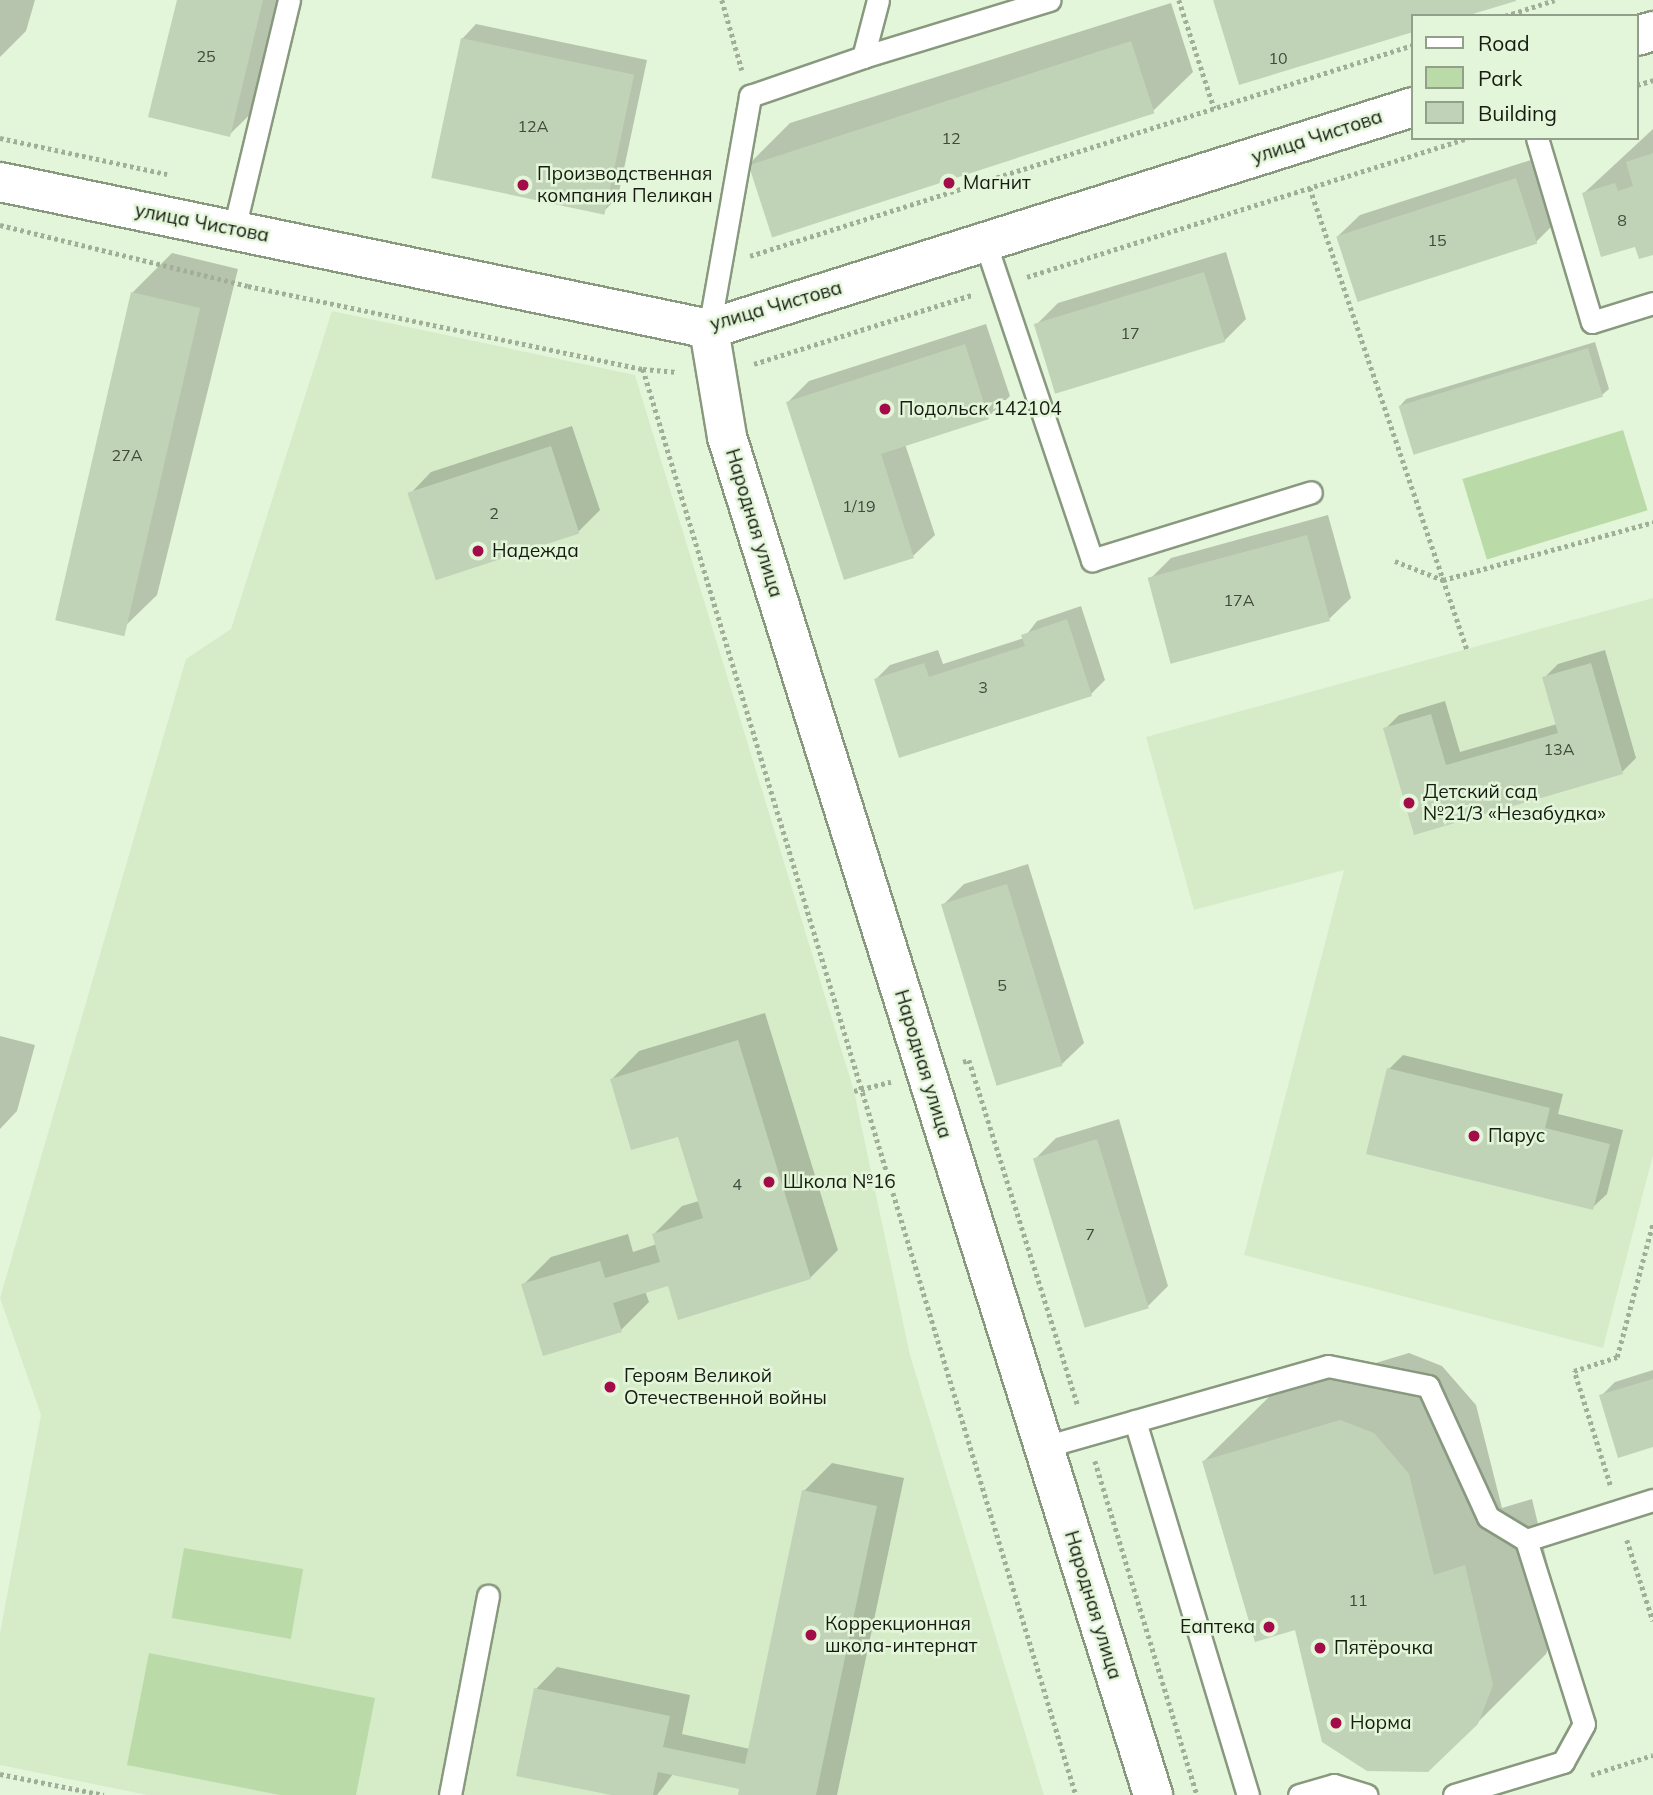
<!DOCTYPE html>
<html>
<head>
<meta charset="utf-8">
<style>
  body { margin:0 }
  #map { position:relative; width:1653px; height:1795px; overflow:hidden; background:#e4f6da; font-family:Mulish,sans-serif }
  div>[style] { position:absolute }
  [style*='--x'] { left:calc(var(--x)*1px); top:calc(var(--y)*1px); width:calc(var(--w)*1px); rotate:calc(var(--a)*1deg) }
  .built>* { inset:0; background:#d6ecc9 }
  .green>* { inset:0; background:#badaa8; transform-origin:0 0 }
  .shadow>* { inset:0; background:#0003 }
  .building>* { inset:0; background:#c1d3b7; transform-origin:0 0 }
  .path>* { height:4.5px; margin-top:-2.25px; transform-origin:0; background:repeating-linear-gradient(90deg,#a1af99 0 3.5px,transparent 0 7px) }
  .roads { filter:drop-shadow(2px 0 #88997f) drop-shadow(-2px 0 #88997f) drop-shadow(0 2px #88997f) drop-shadow(0 -2px #88997f) }
  .service>* { height:21px; margin:-10.5px; padding:0 10.5px; transform-origin:10.5px; border-radius:10.5px; background:#fff }
  .minor>* { height:38px; margin:-19px; padding:0 19px; transform-origin:19px; border-radius:19px; background:#fff }
  .tertiary>* { height:38px; margin:-19px; padding:0 19px; transform-origin:19px; border-radius:19px; background:#fff }
  .dots>* { width:19px; height:19px; translate:-50% -50%; box-sizing:border-box; border:4px solid #e4f6da; border-radius:50% }
  span { translate:-50% -50%; white-space:nowrap; text-align:center; line-height:1.15; -webkit-text-stroke:5px #e4f6da; paint-order:stroke }
  .number-label { font-size:16px; color:#414a3b }
  .number-label span { -webkit-text-stroke-width:0 }
  .street-label { font-size:19px; color:#161c12 }
  .poi-label { font-size:19px; color:#161c12 }
  .left { translate:0 -50%; text-align:left }
  .right { translate:-100% -50%; text-align:right }
  .legend { position:absolute; left:1411px; top:14px; width:228px; height:126px; box-sizing:border-box; background:#e4f6da; border:2px solid #929f8a; margin:0; padding:9px 12px; list-style:none; font-size:21px; color:#161c12 }
  .legend li { display:flex; align-items:center; gap:14px; height:35px }
  .legend b { width:35px; border:2px solid #929f8a }
</style>
</head>
<body>
<div id="map">
  <div class="built">
    <i style="clip-path:polygon(332px 311px,635px 375px,854px 1091px,910px 1355px,1044px 1795px,147px 1795px,0 1765px,0 1633px,41px 1415px,0 1298px,186px 659px,231px 629px)"></i>
    <i style="clip-path:polygon(1653px 598px,1653px 1155px,1603px 1348px,1244px 1255px,1344px 870px,1194px 910px,1146px 737px)"></i>
  </div>
  <div class="green">
    <i style="left:1623px;top:430px;width:84px;height:168px;rotate:73deg"></i>
    <i style="left:184px;top:1548px;width:121px;height:71px;rotate:10deg"></i>
    <i style="clip-path:polygon(149px 1653px,375px 1698px,356px 1795px,280px 1795px,127px 1765px)"></i>
  </div>
  <div class="shadow">
    <i style="clip-path:polygon(0 0,35px 0,26px 31px,0 57px)"></i>
    <i style="clip-path:polygon(179px 0,292px 0,269px 96px,229px 135px)"></i>
    <i style="clip-path:polygon(1171px 3px,1193px 72px,1153px 111px,772px 231px,750px 163px,790px 123px)"></i>
    <i style="clip-path:polygon(476px 24px,647px 60px,618px 197px,604px 211px,462px 39px)"></i>
    <i style="clip-path:polygon(1653px 129px,1653px 254px,1637px 245px,1584px 193px)"></i>
    <i style="clip-path:polygon(1537px 158px,1557px 221px,1536px 242px,1338px 236px,1360px 215px)"></i>
    <i style="clip-path:polygon(1226px 252px,1246px 319px,1225px 340px,1036px 325px,1058px 303px)"></i>
    <i style="clip-path:polygon(172px 253px,238px 269px,157px 595px,117px 634px,133px 292px)"></i>
    <i style="clip-path:polygon(986px 324px,1010px 396px,988px 417px,905px 444px,935px 535px,913px 556px,788px 402px,809px 381px)"></i>
    <i style="clip-path:polygon(1595px 342px,1609px 389px,1602px 395px,1400px 406px,1406px 399px)"></i>
    <i style="clip-path:polygon(572px 426px,600px 510px,579px 531px,410px 494px,431px 472px)"></i>
    <i style="clip-path:polygon(1328px 515px,1351px 598px,1329px 619px,1150px 579px,1171px 558px)"></i>
    <i style="clip-path:polygon(1081px 606px,1105px 680px,1091px 694px,876px 679px,890px 665px,938px 650px,943px 664px,1024px 638px,1037px 621px)"></i>
    <i style="clip-path:polygon(1605px 650px,1636px 758px,1622px 772px,1415px 832px,1385px 729px,1399px 715px,1445px 701px,1460px 752px,1557px 724px,1544px 678px,1558px 664px)"></i>
    <i style="clip-path:polygon(1028px 864px,1084px 1043px,1062px 1064px,943px 905px,964px 884px)"></i>
    <i style="clip-path:polygon(765px 1013px,838px 1250px,810px 1278px,669px 1284px,645px 1291px,649px 1302px,621px 1330px,523px 1285px,551px 1257px,628px 1234px,633px 1252px,657px 1244px,654px 1234px,682px 1206px,699px 1201px,679px 1134px,612px 1079px,639px 1051px)"></i>
    <i style="clip-path:polygon(0 1036px,35px 1045px,17px 1111px,0 1129px)"></i>
    <i style="clip-path:polygon(1403px 1055px,1563px 1094px,1558px 1114px,1623px 1130px,1607px 1194px,1592px 1208px,1389px 1069px)"></i>
    <i style="clip-path:polygon(1119px 1119px,1168px 1286px,1147px 1307px,1035px 1159px,1056px 1138px)"></i>
    <i style="clip-path:polygon(1409px 1353px,1442px 1366px,1476px 1405px,1502px 1508px,1532px 1499px,1560px 1616px,1546px 1654px,1477px 1723px,1296px 1628px,1204px 1461px,1272px 1394px)"></i>
    <i style="clip-path:polygon(1653px 1370px,1653px 1446px,1601px 1396px,1615px 1382px)"></i>
    <i style="clip-path:polygon(832px 1463px,904px 1478px,837px 1795px,740px 1795px,742px 1784px,673px 1774px,657px 1795px,619px 1795px,536px 1689px,557px 1667px,690px 1695px,682px 1734px,750px 1749px,804px 1491px)"></i>
  </div>
  <div class="building">
    <i style="clip-path:polygon(177px 0,263px 0,230px 137px,148px 117px)"></i>
    <i style="clip-path:polygon(1213px 0,1516px 0,1516px 1px,1466px 16px,1413px 16px,1413px 32px,1239px 85px)"></i>
    <i style="left:461px;top:38px;width:177px;height:143px;rotate:12deg"></i>
    <i style="left:1131px;top:41px;width:76px;height:402px;rotate:72deg"></i>
    <i style="clip-path:polygon(1653px 153px,1653px 255px,1639px 259px,1635px 247px,1601px 257px,1582px 193px,1615px 183px,1618px 191px,1633px 186px,1626px 162px)"></i>
    <i style="left:1516px;top:178px;width:69px;height:189px;rotate:72deg"></i>
    <i style="left:1204px;top:272px;width:73px;height:178px;rotate:73deg"></i>
    <i style="left:131px;top:292px;width:71px;height:337px;rotate:13deg"></i>
    <i style="clip-path:polygon(965px 344px,989px 419px,881px 454px,914px 558px,844px 580px,786px 402px)"></i>
    <i style="left:1588px;top:348px;width:51px;height:198px;rotate:73deg"></i>
    <i style="left:551px;top:446px;width:92px;height:151px;rotate:72deg"></i>
    <i style="left:1307px;top:535px;width:89px;height:165px;rotate:75deg"></i>
    <i style="clip-path:polygon(1067px 619px,1092px 696px,899px 758px,874px 679px,924px 663px,929px 677px,1025px 646px,1021px 635px)"></i>
    <i style="clip-path:polygon(1591px 663px,1623px 774px,1414px 835px,1383px 728px,1431px 714px,1446px 765px,1558px 733px,1542px 677px)"></i>
    <i style="left:1007px;top:884px;width:190px;height:69px;rotate:73deg"></i>
    <i style="clip-path:polygon(738px 1040px,811px 1279px,678px 1320px,668px 1286px,613px 1303px,622px 1332px,543px 1356px,521px 1284px,600px 1261px,605px 1278px,660px 1262px,652px 1234px,703px 1218px,678px 1137px,631px 1150px,610px 1079px)"></i>
    <i style="clip-path:polygon(1387px 1068px,1550px 1108px,1545px 1128px,1610px 1144px,1593px 1210px,1366px 1154px)"></i>
    <i style="left:1097px;top:1139px;width:177px;height:67px;rotate:73deg"></i>
    <i style="clip-path:polygon(1653px 1379px,1653px 1447px,1618px 1458px,1599px 1395px)"></i>
    <i style="clip-path:polygon(1340px 1420px,1374px 1433px,1409px 1474px,1434px 1575px,1465px 1565px,1493px 1685px,1478px 1724px,1428px 1772px,1367px 1771px,1322px 1742px,1295px 1630px,1255px 1642px,1202px 1461px)"></i>
    <i style="clip-path:polygon(802px 1490px,877px 1506px,816px 1795px,738px 1795px,739px 1789px,658px 1772px,653px 1795px,611px 1795px,516px 1776px,534px 1688px,670px 1716px,663px 1747px,745px 1764px)"></i>
  </div>
  <div class="path">
    <i style="--x:722;--y:0;--w:73;--a:74.1"></i>
    <i style="--x:1179;--y:0;--w:114;--a:72"></i>
    <i style="--x:1505;--y:16;--w:52;--a:-17.7"></i>
    <i style="--x:1637;--y:85;--w:17;--a:-17"></i>
    <i style="--x:0;--y:138;--w:171;--a:12.2"></i>
    <i style="--x:1310;--y:188;--w:487;--a:71.2"></i>
    <i style="--x:0;--y:225;--w:255;--a:13.8"></i>
    <i style="--x:248;--y:286;--w:404;--a:11.9"></i>
    <i style="--x:643;--y:369;--w:1490;--a:73.11"></i>
    <i style="--x:750;--y:256;--w:696;--a:-17.65"></i>
    <i style="--x:1027;--y:277;--w:462;--a:-17.5"></i>
    <i style="--x:754;--y:364;--w:229;--a:-17.6"></i>
    <i style="--x:643;--y:369;--w:34;--a:5"></i>
    <i style="--x:1395;--y:561;--w:52;--a:21.6"></i>
    <i style="--x:1443;--y:580;--w:218;--a:-15.4"></i>
    <i style="--x:963;--y:1062;--w:6;--a:-18"></i>
    <i style="--x:969;--y:1060;--w:363;--a:72.5"></i>
    <i style="--x:854;--y:1091;--w:38;--a:-14"></i>
    <i style="--x:1095;--y:1461;--w:349;--a:73"></i>
    <i style="--x:1610;--y:1485;--w:120;--a:-107.5"></i>
    <i style="--x:1574;--y:1371;--w:45;--a:-18"></i>
    <i style="--x:1617;--y:1357;--w:139;--a:-75"></i>
    <i style="--x:1627;--y:1540;--w:85;--a:72.2"></i>
    <i style="--x:0;--y:1774;--w:106;--a:11.4"></i>
    <i style="--x:1591;--y:1775;--w:65;--a:-17.9"></i>
  </div>
  <div class="roads">
    <div class="service">
      <i style="--x:878;--y:0;--w:59;--a:104.7"></i>
      <i style="--x:863;--y:57;--w:195;--a:-17"></i>
      <i style="--x:1537;--y:138;--w:192;--a:73.4"></i>
      <i style="--x:1592;--y:322;--w:64;--a:-17.3"></i>
      <i style="--x:234;--y:229;--w:236;--a:-76.5"></i>
      <i style="--x:985;--y:242;--w:336;--a:71.4"></i>
      <i style="--x:1092;--y:560;--w:229;--a:-17.2"></i>
      <i style="--x:709;--y:329;--w:237;--a:-80"></i>
      <i style="--x:750;--y:96;--w:120;--a:-19"></i>
      <i style="--x:1135;--y:1421;--w:391;--a:73.2"></i>
      <i style="--x:1044;--y:1447;--w:295;--a:-15.9"></i>
      <i style="--x:1328;--y:1366;--w:102;--a:11.3"></i>
      <i style="--x:1428;--y:1386;--w:144;--a:65.4"></i>
      <i style="--x:1488;--y:1517;--w:44;--a:31.2"></i>
      <i style="--x:450;--y:1795;--w:203;--a:-79.2"></i>
      <i style="--x:1299;--y:1795;--w:36;--a:-16"></i>
      <i style="--x:1334;--y:1785;--w:34;--a:17"></i>
      <i style="--x:1454;--y:1795;--w:114;--a:-16.8"></i>
      <i style="--x:1563;--y:1762;--w:43;--a:-61.1"></i>
      <i style="--x:1584;--y:1724;--w:193;--a:-107.5"></i>
      <i style="--x:1526;--y:1540;--w:133;--a:-17.5"></i>
    </div>
    <div class="minor">
      <i style="--x:709;--y:329;--w:109;--a:80.5"></i>
      <i style="--x:727;--y:437;--w:1423;--a:72.58"></i>
    </div>
    <div class="tertiary">
      <i style="--x:1637;--y:36;--w:17;--a:-17"></i>
      <i style="--x:0;--y:182;--w:724;--a:11.71"></i>
      <i style="--x:709;--y:329;--w:738;--a:-17.5"></i>
    </div>
  </div>
  <div class="dots">
    <i style="left:949px;top:183px;background:#a30c49"></i>
    <i style="left:523px;top:185px;background:#a30c49"></i>
    <i style="left:885px;top:409px;background:#a30c49"></i>
    <i style="left:478px;top:551px;background:#a30c49"></i>
    <i style="left:1409px;top:803px;background:#a30c49"></i>
    <i style="left:1474px;top:1136px;background:#a30c49"></i>
    <i style="left:769px;top:1182px;background:#a30c49"></i>
    <i style="left:610px;top:1387px;background:#a30c49"></i>
    <i style="left:1269px;top:1627px;background:#a30c49"></i>
    <i style="left:811px;top:1635px;background:#a30c49"></i>
    <i style="left:1320px;top:1648px;background:#a30c49"></i>
    <i style="left:1336px;top:1723px;background:#a30c49"></i>
  </div>
  <div class="number-label">
    <span style="left:206px;top:56px">25</span>
    <span style="left:1278px;top:58px">10</span>
    <span style="left:533px;top:126px">12А</span>
    <span style="left:951px;top:138px">12</span>
    <span style="left:1622px;top:220px">8</span>
    <span style="left:1437px;top:240px">15</span>
    <span style="left:1130px;top:333px">17</span>
    <span style="left:127px;top:455px">27А</span>
    <span style="left:859px;top:506px">1/19</span>
    <span style="left:494px;top:513px">2</span>
    <span style="left:1239px;top:600px">17А</span>
    <span style="left:983px;top:687px">3</span>
    <span style="left:1559px;top:749px">13А</span>
    <span style="left:1002px;top:985px">5</span>
    <span style="left:737px;top:1184px">4</span>
    <span style="left:1090px;top:1234px">7</span>
    <span style="left:1358px;top:1600px">11</span>
  </div>
  <div class="street-label">
    <span style="left:1317px;top:137px;rotate:-18deg">улица Чистова</span>
    <span style="left:202px;top:223px;rotate:11deg">улица Чистова</span>
    <span style="left:776px;top:306px;rotate:-16deg">улица Чистова</span>
    <span style="left:754px;top:523px;rotate:73deg">Народная улица</span>
    <span style="left:923px;top:1064px;rotate:73deg">Народная улица</span>
    <span style="left:1093px;top:1605px;rotate:73deg">Народная улица</span>
  </div>
  <div class="poi-label">
    <span class="left" style="left:537px;top:185px">Производственная<br>компания Пеликан</span>
    <span class="left" style="left:963px;top:183px">Магнит</span>
    <span class="left" style="left:899px;top:409px">Подольск 142104</span>
    <span class="left" style="left:492px;top:551px">Надежда</span>
    <span class="left" style="left:1423px;top:803px">Детский сад<br>№21/3 «Незабудка»</span>
    <span class="left" style="left:1488px;top:1136px">Парус</span>
    <span class="left" style="left:783px;top:1182px">Школа №16</span>
    <span class="left" style="left:624px;top:1387px">Героям Великой<br>Отечественной войны</span>
    <span class="left" style="left:825px;top:1635px">Коррекционная<br>школа-интернат</span>
    <span class="right" style="left:1255px;top:1627px">Еаптека</span>
    <span class="left" style="left:1334px;top:1648px">Пятёрочка</span>
    <span class="left" style="left:1350px;top:1723px">Норма</span>
  </div>
  <ul class="legend">
  <li><b style="height:9px;background:#fff"></b>Road</li>
  <li><b style="height:19px;background:#badaa8"></b>Park</li>
  <li><b style="height:19px;background:#c1d3b7"></b>Building</li>
  </ul>
</div>
</body>
</html>
